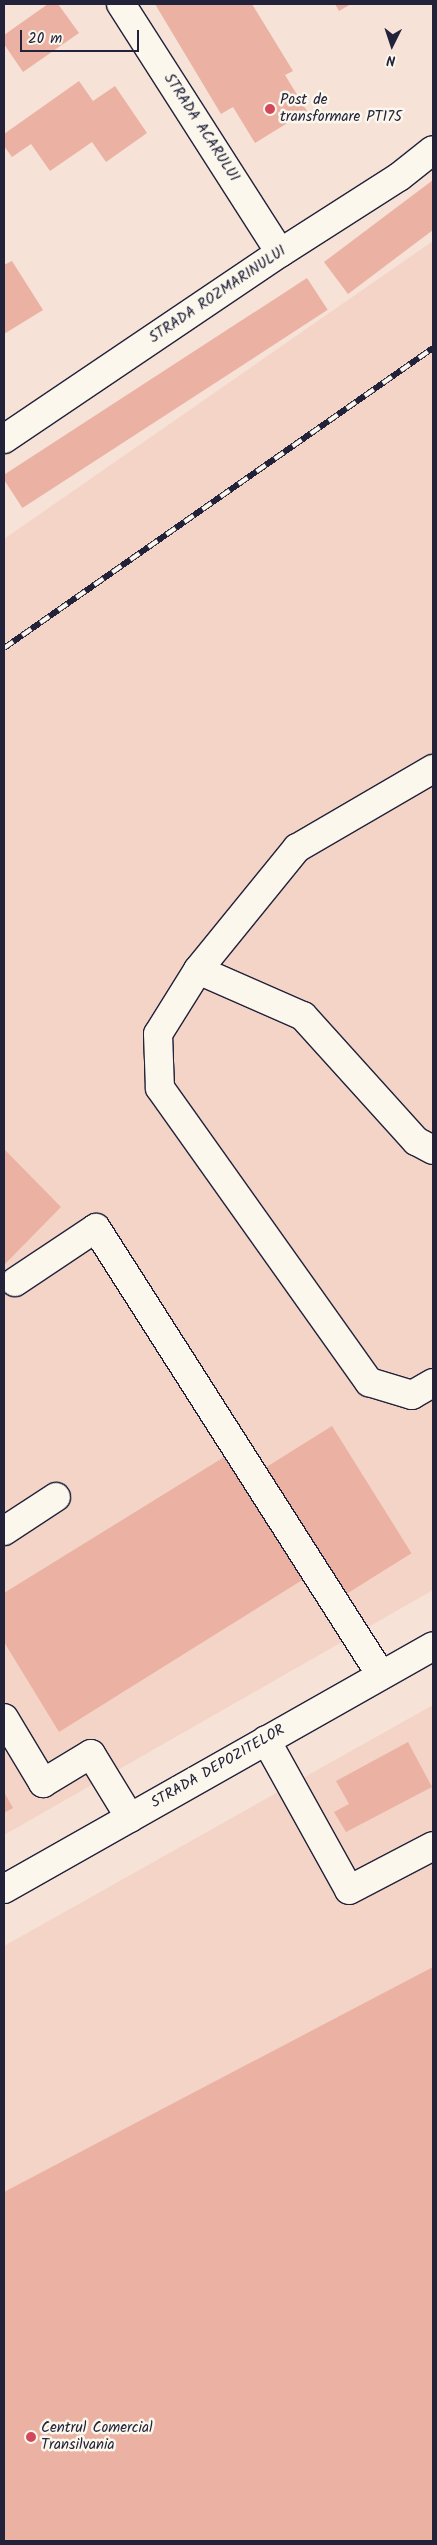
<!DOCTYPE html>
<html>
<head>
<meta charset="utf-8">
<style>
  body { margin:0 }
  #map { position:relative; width:437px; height:2545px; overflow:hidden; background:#f6e2d6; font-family:Kalam,sans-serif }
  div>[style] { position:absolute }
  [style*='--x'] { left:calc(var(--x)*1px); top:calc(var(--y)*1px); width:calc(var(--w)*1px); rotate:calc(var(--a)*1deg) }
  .built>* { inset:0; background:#f3d4c7 }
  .building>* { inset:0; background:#ebb2a4; transform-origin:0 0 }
  .roads { filter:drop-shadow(1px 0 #22223b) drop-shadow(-1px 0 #22223b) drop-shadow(0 1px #22223b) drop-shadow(0 -1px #22223b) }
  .minor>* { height:28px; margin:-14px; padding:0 14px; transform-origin:14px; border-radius:14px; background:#fbf7ec }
  .rail>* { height:5.5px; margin-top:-2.75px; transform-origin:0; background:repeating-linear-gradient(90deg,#fbf7ec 0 11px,#22223b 0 22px); box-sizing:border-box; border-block:1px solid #22223b }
  .dots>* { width:14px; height:14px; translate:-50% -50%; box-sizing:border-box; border:2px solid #fbf7ec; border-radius:50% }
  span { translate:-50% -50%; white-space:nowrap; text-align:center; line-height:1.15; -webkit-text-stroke:5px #fbf7ec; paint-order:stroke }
  .poi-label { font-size:15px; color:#22223b }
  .left { translate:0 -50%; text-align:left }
  .street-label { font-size:15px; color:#22223b }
  .frame { position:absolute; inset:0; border:5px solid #22223b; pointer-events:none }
  .north { position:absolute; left:367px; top:20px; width:50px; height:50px; -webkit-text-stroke:4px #fbf7ec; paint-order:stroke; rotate:184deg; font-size:14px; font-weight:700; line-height:20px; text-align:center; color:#22223b }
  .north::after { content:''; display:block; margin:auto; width:18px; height:22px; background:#22223b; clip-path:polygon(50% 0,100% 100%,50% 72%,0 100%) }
  .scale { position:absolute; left:20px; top:30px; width:119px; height:22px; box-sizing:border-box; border:2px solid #22223b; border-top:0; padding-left:6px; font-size:15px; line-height:18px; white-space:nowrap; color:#22223b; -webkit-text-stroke:4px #fbf7ec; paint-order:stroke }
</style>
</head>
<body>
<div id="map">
  <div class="built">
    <i style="clip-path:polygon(433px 241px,433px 1590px,4px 1835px,4px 539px)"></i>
    <i style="clip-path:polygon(433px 1705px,433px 2541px,4px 2541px,4px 1946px)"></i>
  </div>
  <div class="building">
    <i style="clip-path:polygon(48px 4px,58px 4px,79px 33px,23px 72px,4px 44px,4px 35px)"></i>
    <i style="clip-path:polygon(155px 4px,252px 4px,293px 71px,285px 75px,307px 111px,255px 143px,233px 107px,221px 114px)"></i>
    <i style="clip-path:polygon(335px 4px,351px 4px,339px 11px)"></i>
    <i style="clip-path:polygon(79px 81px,93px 101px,115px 86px,147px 133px,106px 162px,92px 142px,50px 171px,31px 144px,12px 157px,4px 146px,4px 134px)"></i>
    <i style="clip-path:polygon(433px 180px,433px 230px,348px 294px,324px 262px)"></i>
    <i style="clip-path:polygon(12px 261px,43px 310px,4px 334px,4px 265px)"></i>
    <i style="left:307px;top:278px;width:38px;height:364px;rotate:57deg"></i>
    <i style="clip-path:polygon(5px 1150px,61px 1207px,4px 1265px,4px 1151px)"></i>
    <i style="left:332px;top:1426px;width:150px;height:82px;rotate:58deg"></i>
    <i style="clip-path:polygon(229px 1454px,307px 1577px,59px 1732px,4px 1642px,4px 1593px)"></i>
    <i style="clip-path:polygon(408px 1742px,432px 1787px,346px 1832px,334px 1812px,349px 1804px,336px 1781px)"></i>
    <i style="clip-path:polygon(4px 1792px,13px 1808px,4px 1813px)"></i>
    <i style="clip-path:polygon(433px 1967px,433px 2541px,4px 2541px,4px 2192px)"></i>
  </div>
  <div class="roads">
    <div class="minor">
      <i style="--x:121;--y:4;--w:295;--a:57.4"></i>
      <i style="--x:4;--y:439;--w:333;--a:-34"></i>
      <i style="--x:280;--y:253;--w:141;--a:-32.6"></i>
      <i style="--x:399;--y:177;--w:43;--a:-38.5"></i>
      <i style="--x:433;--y:769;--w:157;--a:149.8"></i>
      <i style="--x:297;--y:848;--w:157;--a:129.1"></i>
      <i style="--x:198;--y:970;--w:75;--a:122"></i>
      <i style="--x:158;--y:1034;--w:54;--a:87.9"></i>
      <i style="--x:160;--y:1088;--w:361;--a:54.6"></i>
      <i style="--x:369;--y:1382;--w:45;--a:16.8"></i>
      <i style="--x:412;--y:1395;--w:24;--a:-30"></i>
      <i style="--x:198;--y:970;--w:115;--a:23.7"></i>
      <i style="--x:303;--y:1016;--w:169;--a:47.9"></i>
      <i style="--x:416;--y:1141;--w:19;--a:28"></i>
      <i style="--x:15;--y:1282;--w:97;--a:-33.7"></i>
      <i style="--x:96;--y:1228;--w:530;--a:57.48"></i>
      <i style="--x:4;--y:1531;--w:62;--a:-33.2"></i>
      <i style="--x:4;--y:1718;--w:76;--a:59"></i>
      <i style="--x:43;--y:1783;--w:56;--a:-31.1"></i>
      <i style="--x:91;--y:1754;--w:75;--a:58.6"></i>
      <i style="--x:266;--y:1740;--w:171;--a:61"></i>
      <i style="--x:349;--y:1890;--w:95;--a:-27.6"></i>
      <i style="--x:4;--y:1889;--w:493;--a:-29.5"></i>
    </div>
  </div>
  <div class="rail">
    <i style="--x:4;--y:648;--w:523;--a:-34.97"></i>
  </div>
  <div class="dots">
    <i style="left:270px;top:109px;background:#d1495b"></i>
    <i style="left:31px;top:2437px;background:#d1495b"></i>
  </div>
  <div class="poi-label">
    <span class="left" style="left:280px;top:109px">Post de<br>transformare PT175</span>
    <span class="left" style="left:41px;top:2437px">Centrul Comercial<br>Transilvania</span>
  </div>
  <div class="street-label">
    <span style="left:201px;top:128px;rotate:57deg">STRADA ACARULUI</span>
    <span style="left:218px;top:295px;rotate:-34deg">STRADA ROZMARINULUI</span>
    <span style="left:218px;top:1767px;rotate:-30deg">STRADA DEPOZITELOR</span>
  </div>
  <div class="frame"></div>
  <div class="north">N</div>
  <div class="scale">20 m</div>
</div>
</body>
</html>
